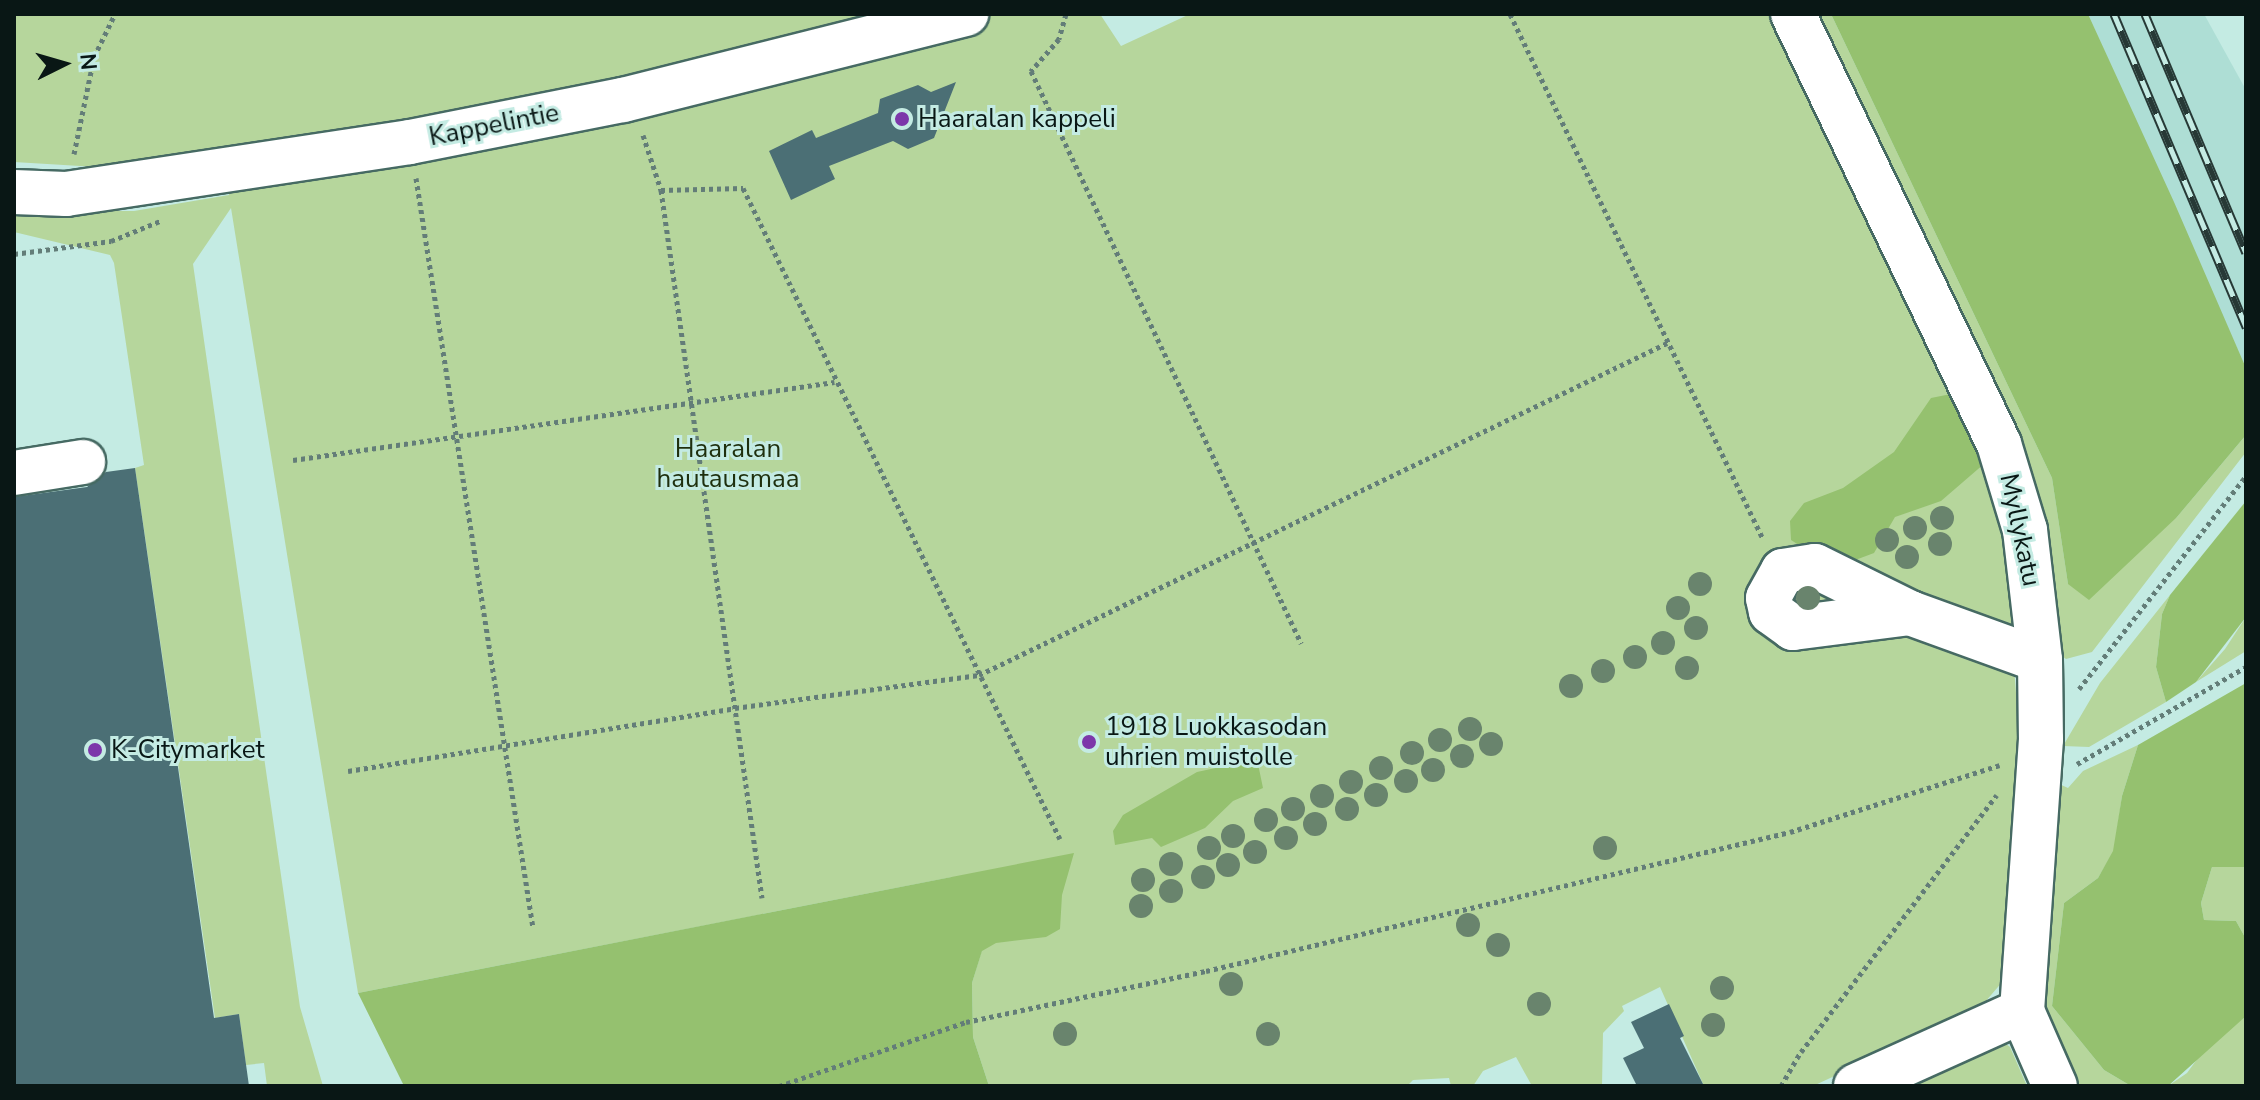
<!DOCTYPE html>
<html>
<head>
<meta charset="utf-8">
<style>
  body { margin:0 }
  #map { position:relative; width:2260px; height:1100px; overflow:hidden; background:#c4ebe3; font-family:"Nunito Sans",sans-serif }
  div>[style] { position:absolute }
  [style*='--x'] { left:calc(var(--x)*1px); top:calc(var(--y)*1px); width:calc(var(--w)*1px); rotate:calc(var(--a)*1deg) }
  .built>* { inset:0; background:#aeded5 }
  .green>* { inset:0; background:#b6d69c }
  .forest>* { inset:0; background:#95c16f }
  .building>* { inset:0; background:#4b6f75 }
  .path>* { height:5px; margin-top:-2.5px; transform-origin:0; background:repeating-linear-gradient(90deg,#637d78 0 4px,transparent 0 8px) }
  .roads { filter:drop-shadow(2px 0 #466a63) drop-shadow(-2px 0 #466a63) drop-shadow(0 2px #466a63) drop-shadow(0 -2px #466a63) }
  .minor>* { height:44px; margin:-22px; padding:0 22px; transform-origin:22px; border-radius:22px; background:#fff }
  .rail>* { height:9px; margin-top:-4.5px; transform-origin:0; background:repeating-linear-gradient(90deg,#c4ebe3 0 18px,#273936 0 36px); box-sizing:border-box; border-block:2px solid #273936 }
  .trees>* { width:24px; height:24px; margin:-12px; border-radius:50%; background:#69846d }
  .dots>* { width:22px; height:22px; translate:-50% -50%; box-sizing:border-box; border:4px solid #c4ebe3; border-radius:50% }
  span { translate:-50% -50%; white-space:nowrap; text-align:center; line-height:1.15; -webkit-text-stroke:6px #c4ebe3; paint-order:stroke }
  .poi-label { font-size:26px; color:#091715 }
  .left { translate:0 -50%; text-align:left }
  .street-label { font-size:26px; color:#091715 }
  .park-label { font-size:26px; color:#1e2f0d }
  .frame { position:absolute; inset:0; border:16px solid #091715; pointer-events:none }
  .north { position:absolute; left:24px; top:24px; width:80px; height:80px; -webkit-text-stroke:6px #c4ebe3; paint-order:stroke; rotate:85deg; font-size:22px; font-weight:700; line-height:32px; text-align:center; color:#091715 }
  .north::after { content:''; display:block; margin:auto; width:28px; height:36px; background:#091715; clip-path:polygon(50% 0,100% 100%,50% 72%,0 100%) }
</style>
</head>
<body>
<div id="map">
  <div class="built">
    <i style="clip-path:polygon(2088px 14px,2204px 14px,2246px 90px,2246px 368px)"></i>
  </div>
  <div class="green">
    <i style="clip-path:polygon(14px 14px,1100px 14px,1121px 46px,1190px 14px,1781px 14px,1992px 457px,2018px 550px,2014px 667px,2027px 832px,2010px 973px,1979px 1009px,1813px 1086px,1704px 1086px,1660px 987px,1622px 1006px,1624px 1011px,1603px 1033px,1602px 1086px,1532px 1086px,1516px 1057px,1483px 1071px,1473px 1086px,1451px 1086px,1449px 1078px,1413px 1080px,1407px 1086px,989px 1086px,973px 1037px,972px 983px,982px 950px,952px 877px,358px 993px,231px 208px,193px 264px,300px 1007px,323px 1086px,267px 1086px,264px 1063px,246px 1065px,239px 1014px,215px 1018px,135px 468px,144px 465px,114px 263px,110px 255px,14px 232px,14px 211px,134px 211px,229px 195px,222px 150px,130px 169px,14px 162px)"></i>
    <i style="clip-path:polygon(1809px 14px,1831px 14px,2052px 478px,2068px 584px,2177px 517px,2246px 435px,2246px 452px,2092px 652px,2066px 659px,2055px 651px)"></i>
    <i style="clip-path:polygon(2170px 595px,2162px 614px,2156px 667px,2166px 702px,2089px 747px,2063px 746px,2100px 683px)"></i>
    <i style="clip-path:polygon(2246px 617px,2246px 651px,2196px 682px,2225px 649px)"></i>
    <i style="clip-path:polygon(2138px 745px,2122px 796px,2114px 851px,2098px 878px,2064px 903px,2052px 1006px,2104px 1070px,2131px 1086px,2072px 1086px,2043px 1015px,2057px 783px,2068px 788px,2083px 771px)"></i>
    <i style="clip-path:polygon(2212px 867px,2246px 867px,2246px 939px,2236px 921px,2204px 920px,2201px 903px)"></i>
    <i style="clip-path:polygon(2246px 1016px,2246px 1086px,2168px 1086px,2187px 1073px,2206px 1047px)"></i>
    <i style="clip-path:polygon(2002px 1041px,2010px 1047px,2027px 1086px,1895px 1086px)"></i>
  </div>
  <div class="forest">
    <i style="clip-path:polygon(1831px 14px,2088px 14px,2174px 202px,2246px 368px,2246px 435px,2177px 517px,2089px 600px,2068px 584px,2052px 478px)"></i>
    <i style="clip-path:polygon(1961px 392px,1992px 457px,1941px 501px,1895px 517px,1874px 553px,1850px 562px,1822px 560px,1791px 540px,1790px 521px,1804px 503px,1843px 488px,1894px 452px,1931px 398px)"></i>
    <i style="clip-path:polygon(2246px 501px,2246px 617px,2196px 682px,2166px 702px,2156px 667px,2162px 614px,2170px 595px)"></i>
    <i style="clip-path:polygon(2246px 683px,2246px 867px,2212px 867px,2201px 903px,2204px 920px,2236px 921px,2246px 939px,2246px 1016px,2168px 1086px,2131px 1086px,2104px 1070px,2052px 1006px,2064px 903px,2098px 878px,2113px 851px,2122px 796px,2138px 745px)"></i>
    <i style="clip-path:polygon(1257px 759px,1263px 788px,1233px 801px,1205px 828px,1161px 847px,1152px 838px,1115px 845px,1113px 831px,1123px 815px,1197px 772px)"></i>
    <i style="clip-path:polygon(1074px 853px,1062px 895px,1060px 929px,1046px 937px,996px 943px,982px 951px,972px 983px,973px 1037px,989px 1086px,404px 1086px,358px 993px)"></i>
  </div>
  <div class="building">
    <i style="clip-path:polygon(956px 82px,934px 138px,908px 149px,893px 141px,829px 166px,835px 179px,791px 200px,769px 151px,812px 130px,816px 138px,878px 113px,880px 99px,918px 85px,931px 92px)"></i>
    <i style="clip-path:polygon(135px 468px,214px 1018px,239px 1014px,249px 1086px,14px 1086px,14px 497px,87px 487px,106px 472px)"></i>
    <i style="clip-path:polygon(1669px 1004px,1684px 1036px,1680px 1038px,1704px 1086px,1637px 1086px,1623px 1058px,1644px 1048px,1631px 1022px)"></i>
  </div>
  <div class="path">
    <i style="--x:1066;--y:14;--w:26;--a:106"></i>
    <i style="--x:1059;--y:39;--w:43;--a:131.2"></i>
    <i style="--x:1031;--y:71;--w:633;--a:64.73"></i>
    <i style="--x:1510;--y:14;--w:583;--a:64.27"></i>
    <i style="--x:643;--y:135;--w:58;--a:71.9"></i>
    <i style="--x:661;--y:190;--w:715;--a:81.88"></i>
    <i style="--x:74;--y:154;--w:99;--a:-78.3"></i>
    <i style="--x:94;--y:57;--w:48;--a:-64"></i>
    <i style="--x:416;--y:178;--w:759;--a:81.13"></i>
    <i style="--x:661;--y:190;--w:82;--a:-1.4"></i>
    <i style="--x:743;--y:188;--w:724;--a:64.04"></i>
    <i style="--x:14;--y:254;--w:98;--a:-7.6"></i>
    <i style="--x:111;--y:241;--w:53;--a:-22.2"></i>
    <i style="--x:293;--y:460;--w:547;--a:-8.2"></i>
    <i style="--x:2079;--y:689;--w:271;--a:-51.9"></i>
    <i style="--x:2077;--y:764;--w:195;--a:-29.9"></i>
    <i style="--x:348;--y:771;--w:392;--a:-9.2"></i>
    <i style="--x:735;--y:708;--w:246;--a:-7.7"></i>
    <i style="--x:979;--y:675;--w:764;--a:-25.76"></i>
    <i style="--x:779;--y:1086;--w:198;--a:-18.9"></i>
    <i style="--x:966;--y:1022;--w:245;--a:-12"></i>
    <i style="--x:1206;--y:971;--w:600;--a:-13.39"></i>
    <i style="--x:1790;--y:832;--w:220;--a:-17.7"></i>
    <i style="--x:1781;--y:1086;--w:39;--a:-60"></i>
    <i style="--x:1801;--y:1052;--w:323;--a:-52.7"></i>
  </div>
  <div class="roads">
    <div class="minor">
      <i style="--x:1793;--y:14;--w:477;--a:64.4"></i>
      <i style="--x:1999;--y:444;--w:90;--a:73.2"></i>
      <i style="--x:2025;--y:530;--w:131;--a:83.4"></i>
      <i style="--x:2040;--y:660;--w:79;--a:89.3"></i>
      <i style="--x:2041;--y:739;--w:273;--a:94"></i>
      <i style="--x:2022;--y:1011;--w:82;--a:66.3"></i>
      <i style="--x:14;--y:192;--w:52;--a:2.2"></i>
      <i style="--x:66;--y:194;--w:348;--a:-8.6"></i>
      <i style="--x:410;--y:142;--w:217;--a:-11.2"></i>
      <i style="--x:623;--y:100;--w:354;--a:-14.1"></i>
      <i style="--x:14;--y:473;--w:70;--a:-9.1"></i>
      <i style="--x:1910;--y:613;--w:118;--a:172.7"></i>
      <i style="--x:1793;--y:628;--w:27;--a:-144"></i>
      <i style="--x:1771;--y:612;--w:14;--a:-102"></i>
      <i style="--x:1768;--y:598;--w:31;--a:-61"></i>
      <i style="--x:1783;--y:571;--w:32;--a:-9"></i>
      <i style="--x:1815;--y:566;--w:106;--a:26.3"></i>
      <i style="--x:1910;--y:613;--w:138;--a:19.9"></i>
      <i style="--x:1856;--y:1086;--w:182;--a:-24.3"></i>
    </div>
  </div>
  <div class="rail">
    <i style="--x:2114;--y:14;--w:340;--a:67.1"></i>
    <i style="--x:2145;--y:14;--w:259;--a:67.1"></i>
  </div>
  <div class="trees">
    <i style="left:1942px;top:518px"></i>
    <i style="left:1915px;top:528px"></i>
    <i style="left:1887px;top:540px"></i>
    <i style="left:1940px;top:544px"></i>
    <i style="left:1907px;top:557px"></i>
    <i style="left:1700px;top:584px"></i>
    <i style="left:1808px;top:598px"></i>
    <i style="left:1678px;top:608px"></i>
    <i style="left:1696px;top:628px"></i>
    <i style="left:1663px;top:643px"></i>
    <i style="left:1635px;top:657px"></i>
    <i style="left:1687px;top:668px"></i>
    <i style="left:1603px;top:671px"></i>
    <i style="left:1571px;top:686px"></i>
    <i style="left:1470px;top:729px"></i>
    <i style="left:1440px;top:740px"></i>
    <i style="left:1491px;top:744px"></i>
    <i style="left:1412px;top:753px"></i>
    <i style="left:1462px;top:756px"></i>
    <i style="left:1381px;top:768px"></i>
    <i style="left:1433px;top:770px"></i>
    <i style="left:1406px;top:781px"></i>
    <i style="left:1351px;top:782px"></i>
    <i style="left:1376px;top:795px"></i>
    <i style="left:1322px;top:796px"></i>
    <i style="left:1293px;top:809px"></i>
    <i style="left:1347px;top:809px"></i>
    <i style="left:1266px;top:820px"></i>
    <i style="left:1315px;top:824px"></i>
    <i style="left:1233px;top:836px"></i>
    <i style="left:1286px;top:838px"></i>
    <i style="left:1209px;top:848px"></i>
    <i style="left:1605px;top:848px"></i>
    <i style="left:1255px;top:852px"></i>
    <i style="left:1171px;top:864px"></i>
    <i style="left:1228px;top:865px"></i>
    <i style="left:1203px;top:877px"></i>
    <i style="left:1143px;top:880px"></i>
    <i style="left:1171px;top:891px"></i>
    <i style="left:1141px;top:906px"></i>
    <i style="left:1468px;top:925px"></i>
    <i style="left:1498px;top:945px"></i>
    <i style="left:1231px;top:984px"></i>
    <i style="left:1722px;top:988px"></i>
    <i style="left:1539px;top:1004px"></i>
    <i style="left:1713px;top:1025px"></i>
    <i style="left:1065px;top:1034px"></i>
    <i style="left:1268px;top:1034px"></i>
  </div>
  <div class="dots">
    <i style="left:902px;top:119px;background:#7c37aa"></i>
    <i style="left:1089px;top:742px;background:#7c37aa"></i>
    <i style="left:95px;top:750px;background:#7c37aa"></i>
  </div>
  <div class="poi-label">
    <span class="left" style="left:918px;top:119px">Haaralan kappeli</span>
    <span class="left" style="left:1105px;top:742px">1918 Luokkasodan<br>uhrien muistolle</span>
    <span class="left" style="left:111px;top:750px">K-Citymarket</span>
  </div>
  <div class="street-label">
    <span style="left:494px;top:125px;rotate:-11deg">Kappelintie</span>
    <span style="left:2020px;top:530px;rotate:78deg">Myllykatu</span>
  </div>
  <div class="park-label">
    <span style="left:728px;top:464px">Haaralan<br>hautausmaa</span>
  </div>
  <div class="frame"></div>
  <div class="north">N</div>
</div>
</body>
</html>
